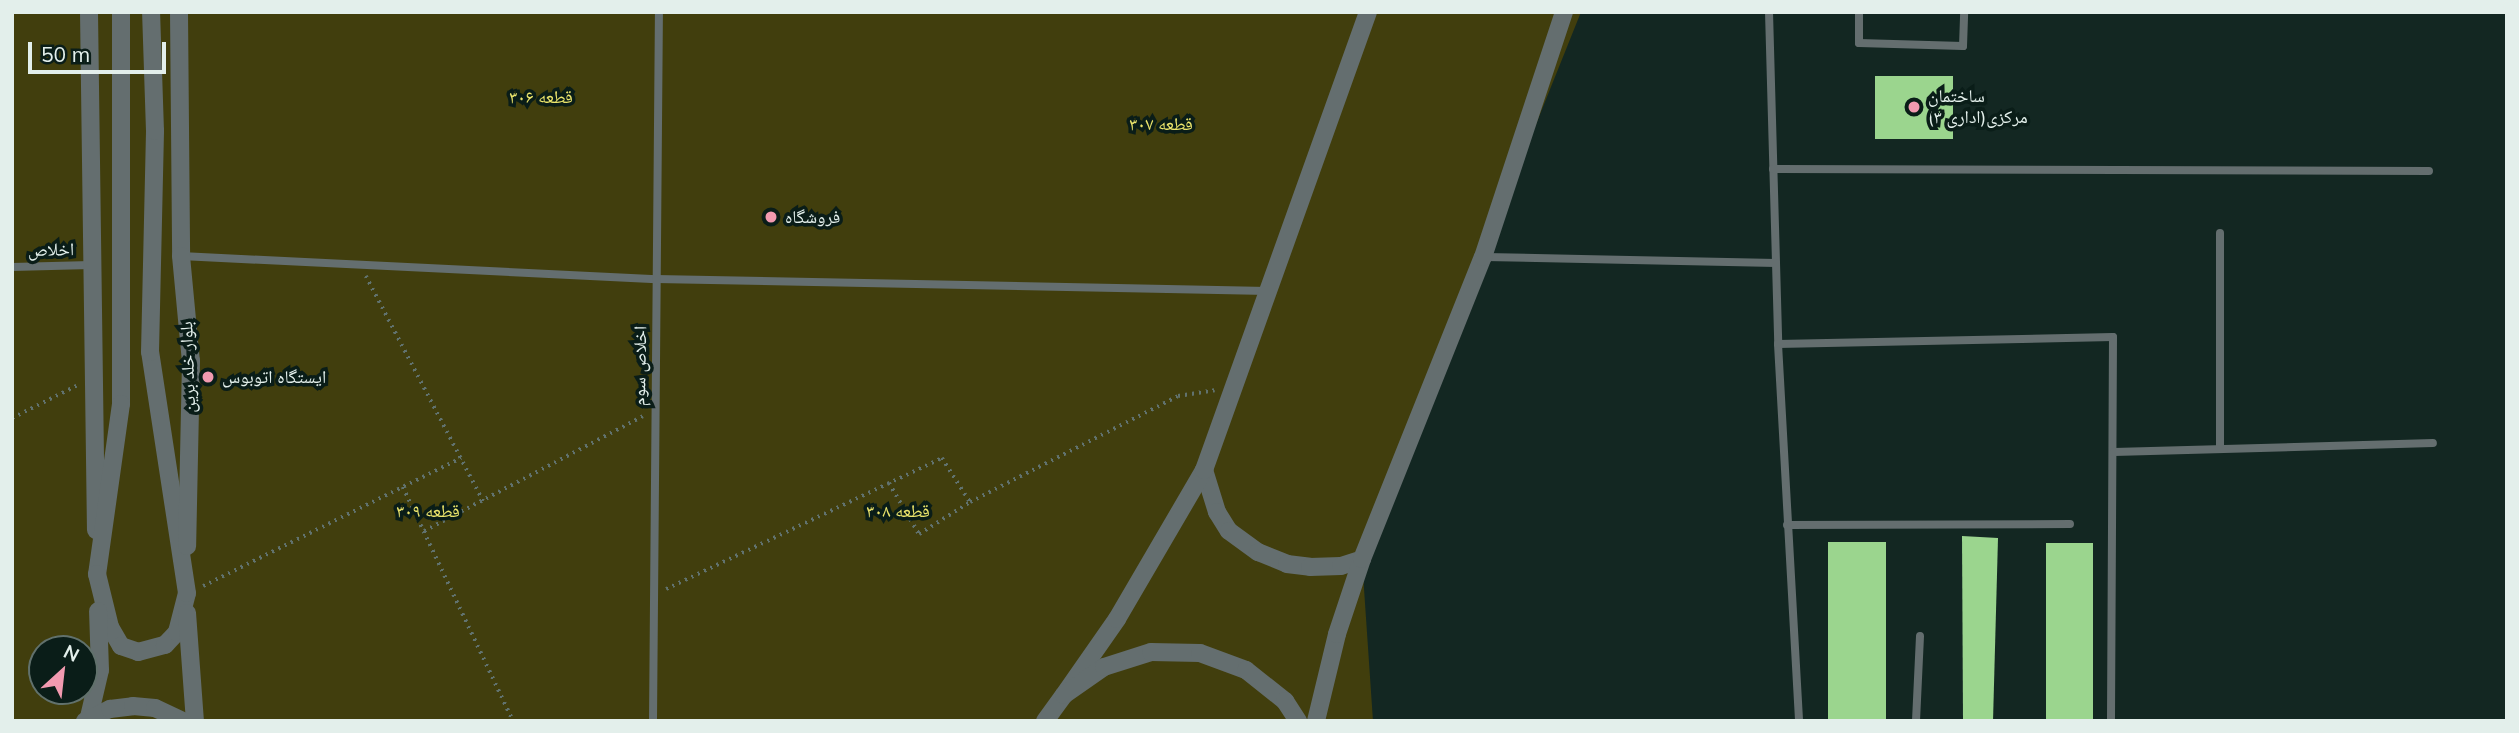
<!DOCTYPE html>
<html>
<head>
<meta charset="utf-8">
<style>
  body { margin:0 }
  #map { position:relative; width:2519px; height:733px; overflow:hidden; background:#132722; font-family:Mulish,"Noto Naskh Arabic",sans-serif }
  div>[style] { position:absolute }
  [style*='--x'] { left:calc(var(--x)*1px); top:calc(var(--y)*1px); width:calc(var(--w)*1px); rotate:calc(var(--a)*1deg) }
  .green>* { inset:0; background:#413e0d }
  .building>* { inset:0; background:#9bd58e; transform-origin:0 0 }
  .path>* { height:3.5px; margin-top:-1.75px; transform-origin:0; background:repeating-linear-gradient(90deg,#61726e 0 2px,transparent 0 7px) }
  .service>* { height:8px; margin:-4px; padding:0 4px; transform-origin:4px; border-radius:4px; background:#646e6f }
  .tertiary>* { height:18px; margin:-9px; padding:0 9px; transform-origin:9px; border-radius:9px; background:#646e6f }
  .dots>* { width:19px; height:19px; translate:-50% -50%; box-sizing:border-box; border:4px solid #0a1d18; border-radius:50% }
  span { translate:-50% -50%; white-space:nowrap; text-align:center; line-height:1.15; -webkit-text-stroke:7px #0a1d18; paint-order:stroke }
  .park-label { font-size:18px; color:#ede66c }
  .poi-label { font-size:18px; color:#e3efeb }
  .left { translate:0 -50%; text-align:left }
  .street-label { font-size:18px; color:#e3efeb }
  .frame { position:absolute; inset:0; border:14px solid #e3efeb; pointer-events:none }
  .north { position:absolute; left:28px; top:635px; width:70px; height:70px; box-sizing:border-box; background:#0a1d18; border:2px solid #61716c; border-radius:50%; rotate:27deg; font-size:19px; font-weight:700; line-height:28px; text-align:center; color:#e3efeb }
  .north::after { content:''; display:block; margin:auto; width:24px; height:32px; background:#f29ab0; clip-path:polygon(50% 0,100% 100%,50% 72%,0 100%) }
  .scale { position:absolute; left:28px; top:42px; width:138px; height:32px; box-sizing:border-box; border:4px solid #e3efeb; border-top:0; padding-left:9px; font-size:21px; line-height:24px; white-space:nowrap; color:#e3efeb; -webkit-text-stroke:5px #0a1d18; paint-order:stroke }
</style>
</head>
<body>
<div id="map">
  <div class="green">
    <i style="clip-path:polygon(evenodd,12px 12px,1581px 12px,1362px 559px,1373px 721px,12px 721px,12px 12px,42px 649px,84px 649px,84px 691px,42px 691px,42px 649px)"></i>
  </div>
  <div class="building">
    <i style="left:1875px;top:76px;width:78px;height:63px"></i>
    <i style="clip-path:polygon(1962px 536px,1998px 538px,1993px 721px,1963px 721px)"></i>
    <i style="left:1828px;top:542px;width:58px;height:179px"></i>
    <i style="left:2093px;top:543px;width:178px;height:47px;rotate:90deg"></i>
  </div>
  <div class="path">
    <i style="--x:366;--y:276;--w:254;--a:62.5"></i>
    <i style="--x:12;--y:418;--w:72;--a:-26.6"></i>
    <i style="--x:889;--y:483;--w:59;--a:59.5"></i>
    <i style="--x:919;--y:534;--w:60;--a:-32.1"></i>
    <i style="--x:970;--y:502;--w:233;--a:-27"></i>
    <i style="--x:1178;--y:396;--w:37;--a:-9"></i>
    <i style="--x:403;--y:487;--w:259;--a:64.8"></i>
    <i style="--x:424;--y:531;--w:247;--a:-27.7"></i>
    <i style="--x:203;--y:586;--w:288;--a:-26.4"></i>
    <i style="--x:666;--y:589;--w:306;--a:-25.4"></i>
    <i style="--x:942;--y:458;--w:52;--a:57.5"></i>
  </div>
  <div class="service">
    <i style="--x:1769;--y:12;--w:332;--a:88.4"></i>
    <i style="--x:1778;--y:344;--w:378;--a:86.8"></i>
    <i style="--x:1859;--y:12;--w:31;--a:90"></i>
    <i style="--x:1859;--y:43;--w:104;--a:1.7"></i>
    <i style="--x:1963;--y:46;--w:34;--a:-88"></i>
    <i style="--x:1773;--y:169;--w:656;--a:0.17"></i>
    <i style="--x:2220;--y:233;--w:216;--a:90"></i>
    <i style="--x:181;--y:256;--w:476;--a:2.8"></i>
    <i style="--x:656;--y:279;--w:612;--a:1.12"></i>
    <i style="--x:1485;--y:257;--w:291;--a:1.2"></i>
    <i style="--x:12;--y:267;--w:79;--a:-1.5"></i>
    <i style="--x:1778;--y:344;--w:335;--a:-1.2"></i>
    <i style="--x:2113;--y:337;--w:384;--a:90.3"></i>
    <i style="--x:2114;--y:452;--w:319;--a:-1.6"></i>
    <i style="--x:1787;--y:525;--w:283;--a:-0.2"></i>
    <i style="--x:653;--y:721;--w:709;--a:-89.52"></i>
    <i style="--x:1916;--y:721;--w:85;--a:-87.3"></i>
  </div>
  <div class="tertiary">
    <i style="--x:89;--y:12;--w:518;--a:89.23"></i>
    <i style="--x:121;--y:12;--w:392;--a:90"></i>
    <i style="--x:121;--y:404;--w:172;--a:98"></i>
    <i style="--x:97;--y:574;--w:55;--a:76.2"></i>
    <i style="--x:110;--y:627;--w:22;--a:60"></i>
    <i style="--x:121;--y:646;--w:18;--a:19"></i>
    <i style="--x:138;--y:652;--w:28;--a:-15"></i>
    <i style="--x:165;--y:645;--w:18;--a:-47"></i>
    <i style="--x:177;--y:632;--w:40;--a:-75.6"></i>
    <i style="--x:187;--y:593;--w:244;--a:-98.7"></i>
    <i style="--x:150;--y:352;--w:221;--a:-88.7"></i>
    <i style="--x:155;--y:131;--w:119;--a:-91.9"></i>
    <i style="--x:179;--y:12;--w:244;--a:89.5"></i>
    <i style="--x:181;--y:256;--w:105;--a:84.6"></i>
    <i style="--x:191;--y:361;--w:185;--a:91.2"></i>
    <i style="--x:1204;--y:470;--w:44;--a:72.8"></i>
    <i style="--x:1217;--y:512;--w:22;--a:58"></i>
    <i style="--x:1229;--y:531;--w:36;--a:36"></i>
    <i style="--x:1258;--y:552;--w:31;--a:22"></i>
    <i style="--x:1287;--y:564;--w:23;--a:7"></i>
    <i style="--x:1310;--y:567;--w:31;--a:-2"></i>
    <i style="--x:1341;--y:566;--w:22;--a:-18"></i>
    <i style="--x:187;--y:613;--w:108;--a:85.8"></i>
    <i style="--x:1064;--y:695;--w:93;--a:-55.1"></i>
    <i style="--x:1117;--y:619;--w:173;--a:-59.7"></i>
    <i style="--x:1204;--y:470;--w:486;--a:-70.3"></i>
    <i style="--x:89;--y:717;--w:48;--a:-76.8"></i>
    <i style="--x:100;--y:670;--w:59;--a:-91.9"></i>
    <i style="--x:85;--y:721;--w:28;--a:-26"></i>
    <i style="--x:110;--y:709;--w:23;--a:-7"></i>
    <i style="--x:133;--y:706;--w:22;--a:5"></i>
    <i style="--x:155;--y:708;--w:31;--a:25"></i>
    <i style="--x:1045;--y:721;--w:32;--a:-54"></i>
    <i style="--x:1064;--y:695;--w:49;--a:-35"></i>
    <i style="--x:1104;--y:667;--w:49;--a:-17.7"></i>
    <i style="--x:1151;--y:652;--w:49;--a:1.2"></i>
    <i style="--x:1200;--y:653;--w:49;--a:20.3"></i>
    <i style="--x:1246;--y:670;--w:50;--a:38.5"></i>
    <i style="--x:1285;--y:701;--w:24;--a:57"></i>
    <i style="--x:1316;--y:721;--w:89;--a:-76.4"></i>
    <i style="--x:1337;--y:634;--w:79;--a:-71.6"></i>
    <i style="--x:1362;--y:559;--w:325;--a:-68.2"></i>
    <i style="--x:1483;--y:257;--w:258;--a:-71.7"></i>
  </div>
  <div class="dots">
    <i style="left:1914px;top:107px;background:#f29ab0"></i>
    <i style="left:771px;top:217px;background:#f29ab0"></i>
    <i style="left:208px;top:377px;background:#f29ab0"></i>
  </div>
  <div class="park-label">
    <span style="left:541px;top:97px">قطعه ۳۰۶</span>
    <span style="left:1161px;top:124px">قطعه ۳۰۷</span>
    <span style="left:428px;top:511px">قطعه ۳۰۹</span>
    <span style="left:898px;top:511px">قطعه ۳۰۸</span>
  </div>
  <div class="poi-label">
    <span class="left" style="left:1928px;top:107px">ساختمان<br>مرکزی(اداری ۳)</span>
    <span class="left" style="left:785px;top:217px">فروشگاه</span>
    <span class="left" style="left:222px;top:377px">ایستگاه اتوبوس</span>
  </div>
  <div class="street-label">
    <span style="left:51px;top:250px;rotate:-1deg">اخلاص</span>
    <span style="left:640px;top:366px;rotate:-89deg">اخلاص سوم</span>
    <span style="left:188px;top:367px;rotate:-92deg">بلوار خلد برین</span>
  </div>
  <div class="frame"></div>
  <div class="north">N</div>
  <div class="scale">50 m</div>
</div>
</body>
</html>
